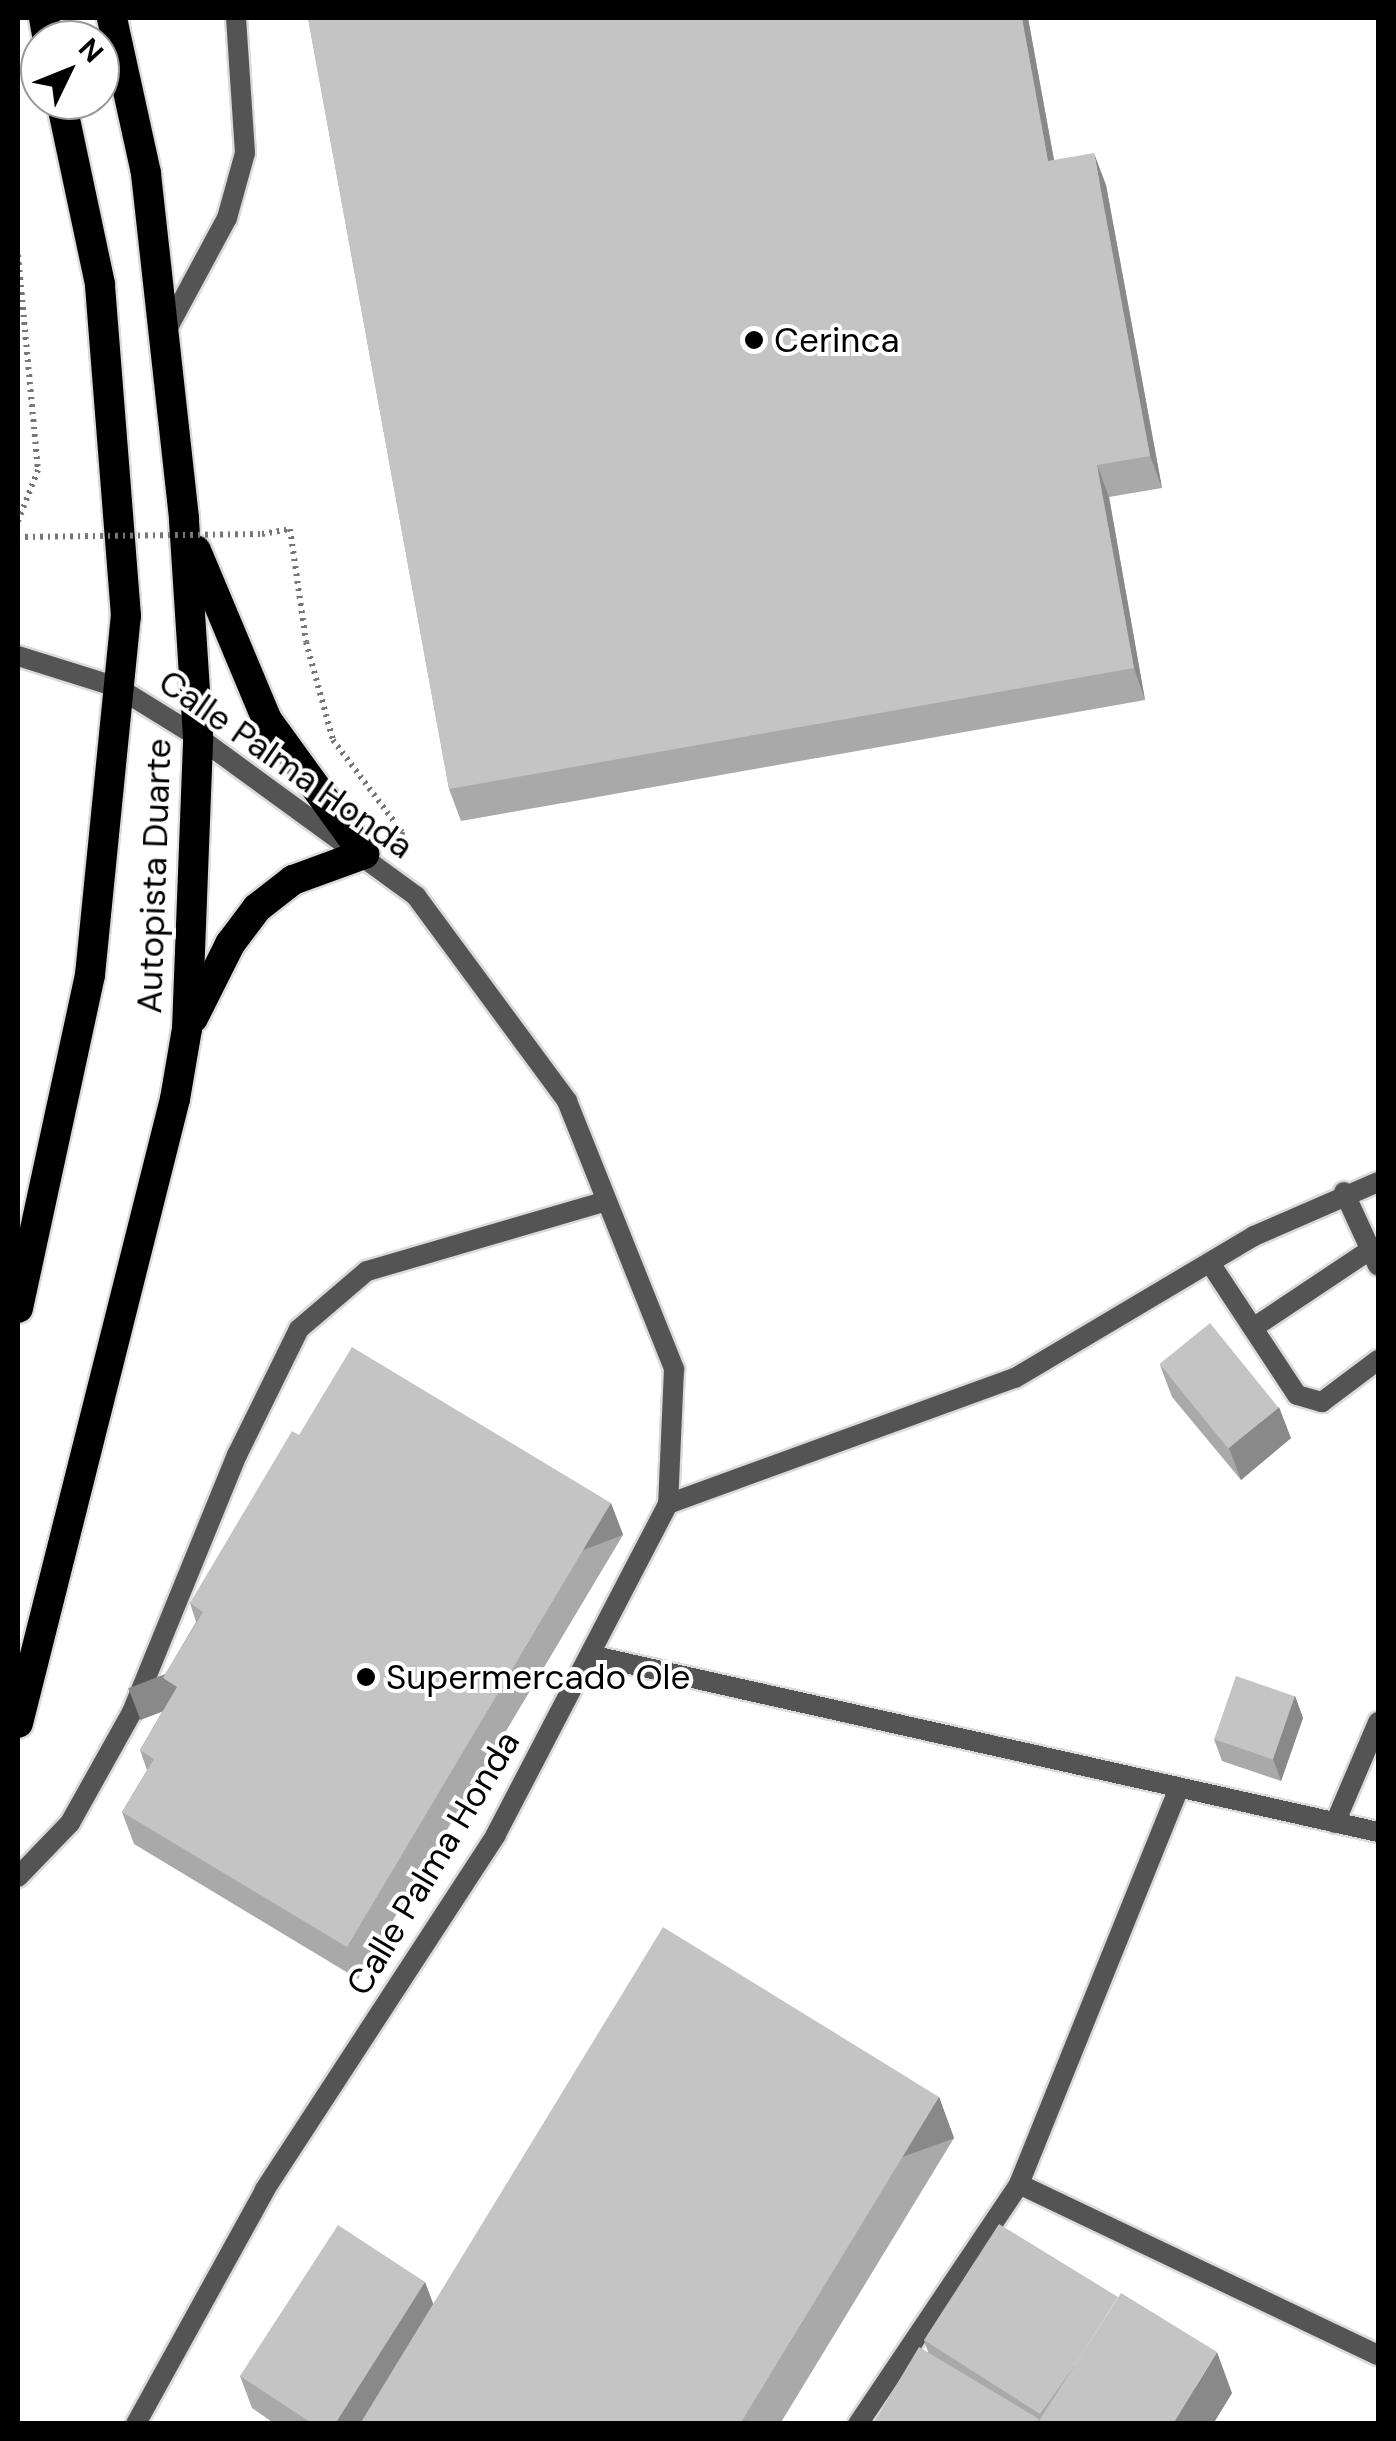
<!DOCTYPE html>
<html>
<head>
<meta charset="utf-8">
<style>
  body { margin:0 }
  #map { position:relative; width:1396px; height:2441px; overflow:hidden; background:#fff; font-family:"DM Sans",sans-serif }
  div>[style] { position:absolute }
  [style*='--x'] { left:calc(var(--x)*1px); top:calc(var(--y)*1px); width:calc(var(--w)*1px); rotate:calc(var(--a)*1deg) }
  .path>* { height:6px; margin-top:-3px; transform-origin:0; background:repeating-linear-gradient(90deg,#767676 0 2.5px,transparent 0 7.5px) }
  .roads { filter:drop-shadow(2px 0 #dbdbdb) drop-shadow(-2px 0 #dbdbdb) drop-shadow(0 2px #dbdbdb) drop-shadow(0 -2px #dbdbdb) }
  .service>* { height:20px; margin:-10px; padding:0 10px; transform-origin:10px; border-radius:10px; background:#545454 }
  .minor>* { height:20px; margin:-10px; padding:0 10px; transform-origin:10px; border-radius:10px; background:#545454 }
  .motorway>* { height:30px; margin:-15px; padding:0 15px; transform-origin:15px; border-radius:15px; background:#000 }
  .path-bridge>* { height:6px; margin-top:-3px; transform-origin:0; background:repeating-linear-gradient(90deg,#767676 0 2.5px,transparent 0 7.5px) }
  .wall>* { inset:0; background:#a9a9a9 }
  .shaded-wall>* { inset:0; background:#898989; transform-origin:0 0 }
  .building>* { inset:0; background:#c4c4c4; transform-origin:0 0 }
  .dots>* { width:28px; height:28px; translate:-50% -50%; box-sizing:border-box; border:5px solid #fff; border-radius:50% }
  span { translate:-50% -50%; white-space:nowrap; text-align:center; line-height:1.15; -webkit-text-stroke:8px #fff; paint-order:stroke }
  .poi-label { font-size:35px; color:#000 }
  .left { translate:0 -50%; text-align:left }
  .street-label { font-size:35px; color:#000 }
  .frame { position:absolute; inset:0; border:20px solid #000; pointer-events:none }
  .north { position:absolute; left:20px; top:20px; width:100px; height:100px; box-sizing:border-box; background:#fff; border:2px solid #999; border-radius:50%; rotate:47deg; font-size:28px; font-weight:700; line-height:40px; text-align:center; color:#000 }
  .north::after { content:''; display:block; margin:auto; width:35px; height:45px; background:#000; clip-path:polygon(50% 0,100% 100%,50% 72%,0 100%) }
</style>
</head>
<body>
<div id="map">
  <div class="path">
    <i style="--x:18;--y:255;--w:216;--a:84.7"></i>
    <i style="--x:38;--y:470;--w:55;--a:111.4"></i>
    <i style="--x:262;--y:534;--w:28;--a:-10"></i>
    <i style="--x:290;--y:529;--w:114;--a:81.9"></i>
    <i style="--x:306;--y:642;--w:102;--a:74.6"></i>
    <i style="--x:333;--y:740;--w:115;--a:53.1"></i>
    <i style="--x:402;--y:832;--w:19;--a:96"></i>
  </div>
  <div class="roads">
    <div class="service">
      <i style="--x:165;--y:333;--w:131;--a:-61.7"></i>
      <i style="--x:227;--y:218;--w:67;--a:-74.5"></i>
      <i style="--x:245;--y:153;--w:135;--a:-93.8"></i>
      <i style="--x:1344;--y:1192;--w:81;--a:65.3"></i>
      <i style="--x:1210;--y:1263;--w:158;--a:56.6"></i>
      <i style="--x:1297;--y:1395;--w:26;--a:16"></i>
      <i style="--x:1322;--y:1402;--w:70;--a:-36.9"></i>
      <i style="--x:1253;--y:1328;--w:141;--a:-33.7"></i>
      <i style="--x:1335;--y:1823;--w:110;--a:-66.9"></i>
      <i style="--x:18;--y:1877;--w:75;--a:-46.1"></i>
      <i style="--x:70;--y:1823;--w:127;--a:-60.8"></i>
      <i style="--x:132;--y:1712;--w:278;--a:-67.8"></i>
      <i style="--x:237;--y:1455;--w:140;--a:-63.8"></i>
      <i style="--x:299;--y:1329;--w:89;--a:-40.5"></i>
      <i style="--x:367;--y:1271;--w:249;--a:-16.3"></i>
    </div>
    <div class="minor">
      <i style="--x:18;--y:656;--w:104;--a:17.4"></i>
      <i style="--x:117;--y:687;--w:95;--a:31.7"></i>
      <i style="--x:198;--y:737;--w:270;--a:36.1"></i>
      <i style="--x:416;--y:896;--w:255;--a:53.6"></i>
      <i style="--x:567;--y:1101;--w:289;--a:68.2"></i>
      <i style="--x:674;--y:1369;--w:135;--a:92.5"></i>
      <i style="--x:668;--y:1504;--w:373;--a:117.5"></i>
      <i style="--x:496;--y:1835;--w:424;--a:123.1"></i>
      <i style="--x:265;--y:2190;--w:267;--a:118.9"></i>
      <i style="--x:668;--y:1504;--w:369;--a:-20"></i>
      <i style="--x:1015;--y:1378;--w:278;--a:-30.7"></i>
      <i style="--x:1254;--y:1236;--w:135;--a:-23.5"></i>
      <i style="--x:590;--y:1655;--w:808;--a:12.66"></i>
      <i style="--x:1019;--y:2184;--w:398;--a:25.5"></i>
      <i style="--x:858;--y:2424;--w:289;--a:-56.1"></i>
      <i style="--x:1019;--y:2184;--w:427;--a:-68"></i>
    </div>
    <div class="motorway">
      <i style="--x:44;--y:18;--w:22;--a:80"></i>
      <i style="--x:193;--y:1018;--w:83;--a:-63.4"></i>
      <i style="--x:230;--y:944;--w:45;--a:-53.1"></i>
      <i style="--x:257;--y:908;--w:46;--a:-37.9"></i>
      <i style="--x:293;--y:880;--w:76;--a:-20.1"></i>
      <i style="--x:364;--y:854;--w:165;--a:-125.9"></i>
      <i style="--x:267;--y:720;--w:184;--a:-112.7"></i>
      <i style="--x:18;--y:1308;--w:341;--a:-77.8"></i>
      <i style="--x:90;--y:975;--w:361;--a:-84.3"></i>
      <i style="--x:126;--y:616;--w:333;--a:-94.5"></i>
      <i style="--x:100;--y:284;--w:188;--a:-102"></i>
      <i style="--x:18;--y:1723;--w:643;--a:-75.88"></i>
      <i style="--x:175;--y:1099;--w:71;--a:-80.3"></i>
      <i style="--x:187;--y:1029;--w:292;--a:-87.8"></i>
      <i style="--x:198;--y:737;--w:219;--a:-93.7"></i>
      <i style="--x:184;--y:518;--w:347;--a:-96.3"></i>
      <i style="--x:146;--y:173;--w:159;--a:-102.4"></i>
    </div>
  </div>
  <div class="path-bridge">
    <i style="--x:18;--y:537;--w:244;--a:-0.7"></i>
  </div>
  <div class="wall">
    <i style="clip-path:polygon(308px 18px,1028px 18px,1054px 160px,1106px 185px,1162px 488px,1109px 497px,1145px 700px,461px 821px,449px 789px)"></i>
    <i style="clip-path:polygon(1160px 1365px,1291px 1438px,1241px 1480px,1172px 1397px)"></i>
    <i style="clip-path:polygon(299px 1435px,623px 1535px,358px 1979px,134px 1844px,122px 1812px,147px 1770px,140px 1750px,170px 1698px,163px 1678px,196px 1622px,190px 1603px)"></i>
    <i style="clip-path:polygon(1295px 1696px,1303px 1718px,1281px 1781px,1222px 1761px,1214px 1739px)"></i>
    <i style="clip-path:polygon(939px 2097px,954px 2138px,780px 2424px,275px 2424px,252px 2408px,240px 2376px,425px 2282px,433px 2304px)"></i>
    <i style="clip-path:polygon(924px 2340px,1232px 2393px,1213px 2424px,873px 2424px,928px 2352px)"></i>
  </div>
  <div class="shaded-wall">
    <i style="clip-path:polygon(1022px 18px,1028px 18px,1060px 193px,1048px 161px)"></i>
    <i style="clip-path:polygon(1094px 153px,1106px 185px,1162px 488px,1150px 456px)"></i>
    <i style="clip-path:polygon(1097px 465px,1109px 497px,1145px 700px,1134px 668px)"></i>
    <i style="clip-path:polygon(1279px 1407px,1291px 1438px,1241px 1480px,1229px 1448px)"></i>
    <i style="left:611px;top:1503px;width:34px;height:517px;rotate:69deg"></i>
    <i style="clip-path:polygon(1295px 1696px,1303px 1718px,1281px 1781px,1273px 1759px)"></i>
    <i style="left:939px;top:2097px;width:44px;height:383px;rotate:70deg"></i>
    <i style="clip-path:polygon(425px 2282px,437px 2314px,367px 2424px,335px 2424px)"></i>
    <i style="clip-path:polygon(1217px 2352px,1232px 2393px,1213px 2424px,1173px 2424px)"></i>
  </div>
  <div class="building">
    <i style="clip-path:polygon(308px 18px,1022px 18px,1048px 161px,1094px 153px,1150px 456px,1097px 465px,1134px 668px,449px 789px)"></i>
    <i style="left:1210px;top:1323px;width:109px;height:65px;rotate:51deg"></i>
    <i style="clip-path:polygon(352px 1347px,611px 1503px,347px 1947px,122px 1812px,154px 1759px,140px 1750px,177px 1687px,163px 1678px,203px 1612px,190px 1603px,292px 1431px,299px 1435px)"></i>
    <i style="left:1236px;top:1676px;width:62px;height:67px;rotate:19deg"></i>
    <i style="clip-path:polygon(663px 1927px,939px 2097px,740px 2424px,360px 2424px)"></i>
    <i style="clip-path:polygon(999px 2224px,1118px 2297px,1077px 2362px,1040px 2414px,924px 2340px)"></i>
    <i style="clip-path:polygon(338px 2225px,425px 2282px,335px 2424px,313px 2424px,240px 2376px)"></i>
    <i style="clip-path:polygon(1121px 2293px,1217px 2352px,1173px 2424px,1037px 2424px)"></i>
    <i style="clip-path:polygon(919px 2347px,1039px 2419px,1036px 2424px,873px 2424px)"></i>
  </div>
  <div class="dots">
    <i style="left:754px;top:340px;background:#000"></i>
    <i style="left:366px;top:1677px;background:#000"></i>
  </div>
  <div class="poi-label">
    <span class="left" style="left:774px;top:340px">Cerinca</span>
    <span class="left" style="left:386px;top:1677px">Supermercado Ole</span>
  </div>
  <div class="street-label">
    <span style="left:286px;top:764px;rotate:35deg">Calle Palma Honda</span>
    <span style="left:154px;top:876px;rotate:-88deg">Autopista Duarte</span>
    <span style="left:433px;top:1863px;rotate:-59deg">Calle Palma Honda</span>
  </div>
  <div class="frame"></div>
  <div class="north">N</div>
</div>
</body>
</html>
